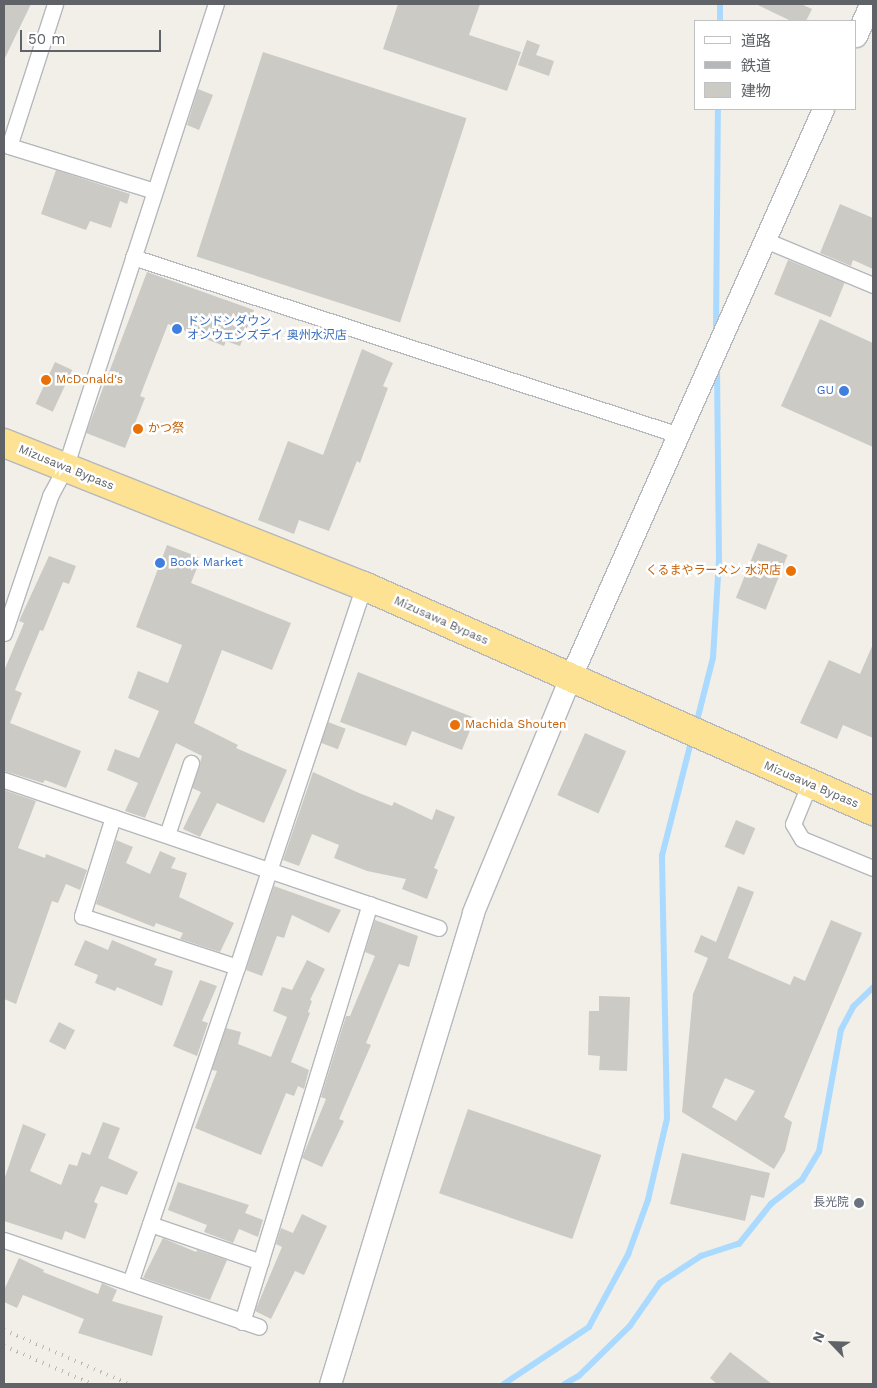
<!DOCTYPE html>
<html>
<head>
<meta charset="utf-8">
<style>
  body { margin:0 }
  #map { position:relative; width:877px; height:1388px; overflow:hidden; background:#f1efe8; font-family:"Work Sans","Noto Sans JP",sans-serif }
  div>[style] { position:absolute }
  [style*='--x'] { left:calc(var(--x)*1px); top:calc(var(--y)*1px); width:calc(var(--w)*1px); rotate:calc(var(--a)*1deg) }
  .stream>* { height:5.5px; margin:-2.75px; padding:0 2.75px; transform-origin:2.75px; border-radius:2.75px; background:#aadaff }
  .building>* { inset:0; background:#cccac5; transform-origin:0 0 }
  .roads { filter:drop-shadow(1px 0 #b5b8bc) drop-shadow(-1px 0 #b5b8bc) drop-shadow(0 1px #b5b8bc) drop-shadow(0 -1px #b5b8bc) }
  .street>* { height:15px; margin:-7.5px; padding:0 7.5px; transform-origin:7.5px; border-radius:7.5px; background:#fff }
  .secondary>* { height:21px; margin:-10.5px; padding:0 10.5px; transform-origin:10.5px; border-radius:10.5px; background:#fff }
  .highway>* { height:28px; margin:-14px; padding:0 14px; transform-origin:14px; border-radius:14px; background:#fde293 }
  .rail>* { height:4px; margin-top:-2px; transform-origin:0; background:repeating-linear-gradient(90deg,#b6b7b8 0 1px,transparent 0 7px) }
  .dots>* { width:14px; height:14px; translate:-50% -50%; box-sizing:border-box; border:2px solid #fff; border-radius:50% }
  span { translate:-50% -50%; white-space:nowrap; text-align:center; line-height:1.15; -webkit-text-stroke:5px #fff; paint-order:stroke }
  .shop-label { font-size:12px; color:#366cbe }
  .left { translate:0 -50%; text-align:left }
  .right { translate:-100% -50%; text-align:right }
  .food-label { font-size:12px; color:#c56008 }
  .street-label { font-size:12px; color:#5f6368 }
  .worship-label { font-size:12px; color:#5b616d }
  .frame { position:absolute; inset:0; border:5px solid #5f6368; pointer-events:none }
  .legend { position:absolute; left:694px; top:20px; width:162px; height:90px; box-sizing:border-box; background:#fff; border:1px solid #bfc1c3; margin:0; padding:6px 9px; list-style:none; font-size:15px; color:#5f6368 }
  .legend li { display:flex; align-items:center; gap:10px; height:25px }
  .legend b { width:25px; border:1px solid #bfc1c3 }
  .north { position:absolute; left:807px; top:1318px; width:50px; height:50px; -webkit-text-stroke:4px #fff; paint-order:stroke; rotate:294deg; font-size:14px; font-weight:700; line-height:20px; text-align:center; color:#5f6368 }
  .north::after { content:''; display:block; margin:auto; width:18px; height:22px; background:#5f6368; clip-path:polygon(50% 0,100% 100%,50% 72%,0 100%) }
  .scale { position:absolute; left:20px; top:30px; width:141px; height:22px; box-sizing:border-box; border:2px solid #5f6368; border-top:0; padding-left:6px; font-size:15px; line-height:18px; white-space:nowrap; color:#5f6368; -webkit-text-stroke:4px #fff; paint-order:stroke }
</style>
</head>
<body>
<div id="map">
  <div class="stream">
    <i style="--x:720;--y:21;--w:17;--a:-90"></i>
    <i style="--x:716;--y:329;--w:220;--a:-89.5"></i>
    <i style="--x:696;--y:725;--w:69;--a:-75.8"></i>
    <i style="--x:713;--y:658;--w:98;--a:-86.5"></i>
    <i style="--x:719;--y:560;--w:194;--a:-90.6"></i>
    <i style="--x:504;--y:1384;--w:102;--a:-33.8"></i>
    <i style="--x:589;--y:1327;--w:82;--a:-61.6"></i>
    <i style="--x:628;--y:1255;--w:59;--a:-70"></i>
    <i style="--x:648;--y:1200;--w:83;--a:-76.8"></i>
    <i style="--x:667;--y:1119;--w:263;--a:-91.1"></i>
    <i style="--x:662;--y:856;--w:122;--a:-75.7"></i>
    <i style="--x:565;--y:1384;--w:16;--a:-30"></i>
    <i style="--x:579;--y:1376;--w:71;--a:-44.4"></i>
    <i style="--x:630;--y:1326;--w:52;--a:-55.1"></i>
    <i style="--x:660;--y:1283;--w:49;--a:-33.4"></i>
    <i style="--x:701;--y:1256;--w:40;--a:-18"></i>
    <i style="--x:739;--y:1244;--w:51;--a:-51.3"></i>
    <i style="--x:771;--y:1204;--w:39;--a:-38"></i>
    <i style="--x:802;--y:1180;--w:33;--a:-59"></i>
    <i style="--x:819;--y:1152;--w:124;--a:-79.8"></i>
    <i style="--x:841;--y:1030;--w:26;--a:-62"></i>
    <i style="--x:853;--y:1007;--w:28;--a:-44"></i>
  </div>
  <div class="building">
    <i style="clip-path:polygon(4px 4px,31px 4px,4px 60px)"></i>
    <i style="clip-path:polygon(398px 4px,480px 4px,469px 35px,521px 52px,507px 91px,383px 49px)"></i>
    <i style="clip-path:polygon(756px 4px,801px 4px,812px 9px,806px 21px,791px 21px)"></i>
    <i style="clip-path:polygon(527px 40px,540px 45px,536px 55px,554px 61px,549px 76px,518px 65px)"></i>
    <i style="left:263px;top:52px;width:214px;height:215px;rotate:18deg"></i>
    <i style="clip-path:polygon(198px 89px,213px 95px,199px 130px,187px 125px)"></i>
    <i style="clip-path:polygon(56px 170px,130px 194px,127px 204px,120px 201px,111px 228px,90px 221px,86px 230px,41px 214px)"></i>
    <i style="clip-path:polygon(840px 204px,873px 218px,873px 269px,853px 260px,851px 266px,820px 253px)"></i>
    <i style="left:788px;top:260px;width:61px;height:37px;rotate:22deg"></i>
    <i style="clip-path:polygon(147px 272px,254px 310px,240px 346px,226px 341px,224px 346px,168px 324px,140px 396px,145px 398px,125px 448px,86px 433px)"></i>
    <i style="clip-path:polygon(820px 319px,873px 343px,873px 447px,781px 406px)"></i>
    <i style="clip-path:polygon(362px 349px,393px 363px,383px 386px,388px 388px,360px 463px,357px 461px,329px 531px,299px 520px,294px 534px,258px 520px,288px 441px,323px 455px)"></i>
    <i style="left:55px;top:362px;width:19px;height:46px;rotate:25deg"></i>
    <i style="left:758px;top:543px;width:32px;height:59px;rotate:22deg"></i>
    <i style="clip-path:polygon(167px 545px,201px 558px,191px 583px,291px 623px,272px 670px,222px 650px,194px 723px,238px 745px,236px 748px,287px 770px,264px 823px,217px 803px,200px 837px,183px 829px,201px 792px,192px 788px,202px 756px,176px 743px,145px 818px,125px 811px,138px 783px,107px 770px,115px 749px,139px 758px,159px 711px,128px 698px,138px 671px,168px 683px,182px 645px,136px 627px)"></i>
    <i style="clip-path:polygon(49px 556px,76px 566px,69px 584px,63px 582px,43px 631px,40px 630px,15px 690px,22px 693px,10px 723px,81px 751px,66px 788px,45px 780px,43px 783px,4px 771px,4px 671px,24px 623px,19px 621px)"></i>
    <i style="clip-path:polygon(873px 644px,873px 738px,843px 725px,837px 739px,800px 723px,829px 660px,860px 674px)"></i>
    <i style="clip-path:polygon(358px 672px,475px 718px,462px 750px,412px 731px,406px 746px,340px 722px)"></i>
    <i style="left:328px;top:722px;width:19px;height:22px;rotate:21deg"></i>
    <i style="left:585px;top:733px;width:45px;height:68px;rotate:24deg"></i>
    <i style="clip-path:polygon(313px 772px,359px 793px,392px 806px,394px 802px,432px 820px,436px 809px,455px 817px,434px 868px,438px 870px,427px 899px,402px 889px,406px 879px,367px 871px,334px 858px,339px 845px,312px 834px,299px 866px,283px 860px)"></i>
    <i style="clip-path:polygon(4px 790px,36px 801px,18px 848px,45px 858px,46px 854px,87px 870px,80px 890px,66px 884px,58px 903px,52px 901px,16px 1004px,4px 999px)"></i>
    <i style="left:736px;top:820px;width:21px;height:29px;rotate:23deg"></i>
    <i style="clip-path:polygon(116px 840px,133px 847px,126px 863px,150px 874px,160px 851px,176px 858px,171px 868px,187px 873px,179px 897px,234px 923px,220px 952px,180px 939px,183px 933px,156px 923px,154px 927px,96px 904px)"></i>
    <i style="clip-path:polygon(274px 886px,341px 910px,329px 933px,292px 915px,284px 938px,277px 936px,262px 976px,246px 970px)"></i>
    <i style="clip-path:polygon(evenodd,738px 886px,754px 892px,728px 958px,790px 985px,794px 976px,805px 981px,831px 920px,862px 933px,784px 1117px,792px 1122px,785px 1151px,774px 1169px,682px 1112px,693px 994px,708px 958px,694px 952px,701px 935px,716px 942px,738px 886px,725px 1078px,755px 1091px,736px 1121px,712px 1107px,725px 1078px)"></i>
    <i style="clip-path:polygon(375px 920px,418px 936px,409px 967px,399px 964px,366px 1043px,371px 1045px,339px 1119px,344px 1121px,322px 1167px,302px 1158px,326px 1099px,321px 1097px,346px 1016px,350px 1016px,375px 956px,365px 952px)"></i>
    <i style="clip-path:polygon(85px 940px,108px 950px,112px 940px,157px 959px,154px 965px,173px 971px,162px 1006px,117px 987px,115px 991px,95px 983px,98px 975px,74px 965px)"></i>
    <i style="clip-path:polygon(307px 960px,325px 969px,310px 1000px,312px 1001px,308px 1012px,310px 1013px,291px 1062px,309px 1070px,304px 1089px,298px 1086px,294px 1096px,286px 1093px,261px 1155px,195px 1128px,217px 1071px,212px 1070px,226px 1028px,241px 1032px,238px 1044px,271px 1057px,287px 1017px,273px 1011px,282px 987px,292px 990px)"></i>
    <i style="clip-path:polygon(200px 980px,217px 986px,202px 1021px,208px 1023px,197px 1056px,173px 1046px)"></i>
    <i style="clip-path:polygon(599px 996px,630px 997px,627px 1071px,599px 1070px,600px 1056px,588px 1055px,589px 1011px,599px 1011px)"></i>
    <i style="left:59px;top:1022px;width:18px;height:22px;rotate:27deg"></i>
    <i style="left:468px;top:1109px;width:141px;height:89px;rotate:19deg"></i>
    <i style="clip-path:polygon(103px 1122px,120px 1128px,108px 1158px,138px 1172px,127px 1195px,101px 1186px,94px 1202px,98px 1204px,85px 1239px,65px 1231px,62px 1240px,4px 1221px,4px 1180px,23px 1124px,46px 1134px,30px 1171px,61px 1185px,69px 1164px,77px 1166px,82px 1152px,90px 1155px)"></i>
    <i style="clip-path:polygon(682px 1153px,770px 1173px,764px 1198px,751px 1195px,745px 1221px,670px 1204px)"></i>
    <i style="clip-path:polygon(178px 1182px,249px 1205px,245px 1213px,263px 1220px,258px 1237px,239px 1229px,233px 1243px,204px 1232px,207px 1225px,168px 1210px)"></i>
    <i style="clip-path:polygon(302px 1214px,327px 1226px,304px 1275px,295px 1271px,271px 1319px,255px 1311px,282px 1247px,276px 1244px,281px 1228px,293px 1233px)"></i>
    <i style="clip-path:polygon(163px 1238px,196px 1252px,197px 1250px,227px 1260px,210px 1300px,143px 1278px)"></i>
    <i style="clip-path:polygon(19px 1258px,44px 1270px,43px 1272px,98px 1294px,102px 1283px,117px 1290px,112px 1301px,163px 1316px,152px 1356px,78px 1333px,84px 1319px,23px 1295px,17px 1308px,4px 1302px,4px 1290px)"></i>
    <i style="clip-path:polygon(730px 1352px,772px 1384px,717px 1384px,710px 1378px)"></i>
  </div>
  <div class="roads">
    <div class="street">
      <i style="--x:55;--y:4;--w:149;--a:107.9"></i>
      <i style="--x:9;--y:146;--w:152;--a:17.2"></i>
      <i style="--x:765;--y:240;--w:117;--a:22.6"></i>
      <i style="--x:133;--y:257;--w:574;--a:18.06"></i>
      <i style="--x:4;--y:633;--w:145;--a:-71.4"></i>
      <i style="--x:50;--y:496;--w:32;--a:-62"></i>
      <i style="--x:65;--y:468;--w:488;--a:-72"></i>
      <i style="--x:4;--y:780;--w:459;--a:18.8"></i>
      <i style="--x:809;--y:785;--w:42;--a:112.3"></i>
      <i style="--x:793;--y:824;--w:17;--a:59"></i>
      <i style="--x:802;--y:839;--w:77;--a:22.2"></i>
      <i style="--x:113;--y:817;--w:104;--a:107.4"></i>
      <i style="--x:82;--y:916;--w:163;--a:18.2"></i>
      <i style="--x:237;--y:967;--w:402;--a:-71.6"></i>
      <i style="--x:167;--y:835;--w:76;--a:-71.6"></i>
      <i style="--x:150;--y:1224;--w:117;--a:18.9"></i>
      <i style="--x:4;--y:1240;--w:269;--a:18.8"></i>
      <i style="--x:130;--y:1283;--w:334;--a:-71.3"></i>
      <i style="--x:242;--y:1322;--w:437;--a:-73"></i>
    </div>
    <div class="secondary">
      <i style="--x:856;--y:36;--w:35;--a:-66"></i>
      <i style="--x:330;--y:1384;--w:493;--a:-73.1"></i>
      <i style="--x:473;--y:912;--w:253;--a:-67.5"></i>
      <i style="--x:570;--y:678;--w:623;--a:-66.03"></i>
    </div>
    <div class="highway">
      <i style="--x:4;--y:443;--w:387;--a:21.7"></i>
      <i style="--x:364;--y:586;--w:557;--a:23.85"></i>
    </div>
  </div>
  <div class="rail">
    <i style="--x:4;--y:1330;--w:136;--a:23.4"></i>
    <i style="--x:4;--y:1346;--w:96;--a:23.4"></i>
  </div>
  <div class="dots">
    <i style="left:177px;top:329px;background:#3f7fe0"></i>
    <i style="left:46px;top:380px;background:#e8710a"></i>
    <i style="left:844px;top:391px;background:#3f7fe0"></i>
    <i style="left:138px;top:429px;background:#e8710a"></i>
    <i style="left:160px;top:563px;background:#3f7fe0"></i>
    <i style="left:791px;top:571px;background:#e8710a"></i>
    <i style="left:455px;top:725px;background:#e8710a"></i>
    <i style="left:859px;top:1203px;background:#6b7280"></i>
  </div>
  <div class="shop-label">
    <span class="left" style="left:187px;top:329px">ドンドンダウン<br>オンウェンズデイ 奥州水沢店</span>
    <span class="right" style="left:834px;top:391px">GU</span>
    <span class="left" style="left:170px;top:563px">Book Market</span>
  </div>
  <div class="food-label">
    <span class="left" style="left:56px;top:380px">McDonald's</span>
    <span class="left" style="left:148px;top:429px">かつ祭</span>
    <span class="right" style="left:781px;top:571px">くるまやラーメン 水沢店</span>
    <span class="left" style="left:465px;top:725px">Machida Shouten</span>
  </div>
  <div class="street-label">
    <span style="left:66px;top:468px;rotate:22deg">Mizusawa Bypass</span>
    <span style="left:441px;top:621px;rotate:24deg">Mizusawa Bypass</span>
    <span style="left:811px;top:785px;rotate:23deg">Mizusawa Bypass</span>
  </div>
  <div class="worship-label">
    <span class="right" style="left:849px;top:1203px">長光院</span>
  </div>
  <div class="frame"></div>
  <ul class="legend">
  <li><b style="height:6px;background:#fff"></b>道路</li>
  <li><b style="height:6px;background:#b6b7b8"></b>鉄道</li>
  <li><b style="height:14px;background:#cccac5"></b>建物</li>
  </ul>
  <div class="north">N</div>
  <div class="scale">50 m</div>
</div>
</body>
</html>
